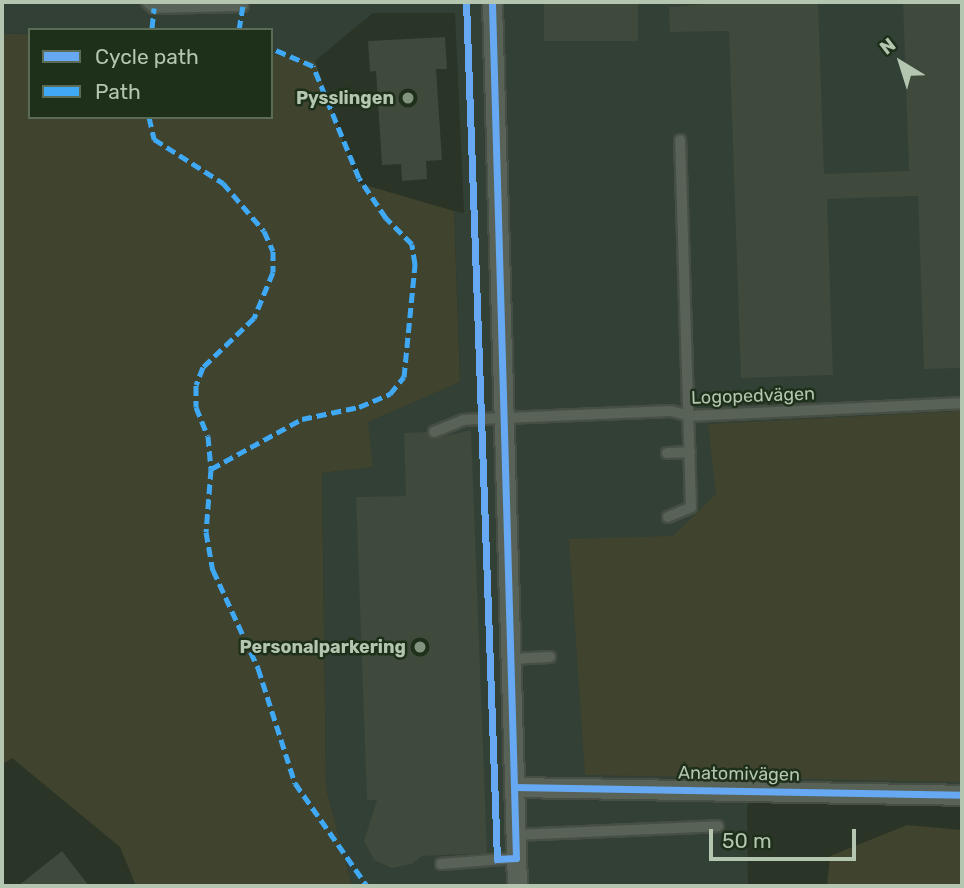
<!DOCTYPE html>
<html>
<head>
<meta charset="utf-8">
<style>
  body { margin:0 }
  #map { position:relative; width:964px; height:888px; overflow:hidden; background:#2a3427; font-family:Rubik,sans-serif }
  div>[style] { position:absolute }
  [style*='--x'] { left:calc(var(--x)*1px); top:calc(var(--y)*1px); width:calc(var(--w)*1px); rotate:calc(var(--a)*1deg) }
  .medical>* { inset:0; background:#324036 }
  .green>* { inset:0; background:#40432d }
  .building>* { inset:0; background:#3f493c; transform-origin:0 0 }
  .roads { filter:drop-shadow(2px 0 #474f45) drop-shadow(-2px 0 #474f45) drop-shadow(0 2px #474f45) drop-shadow(0 -2px #474f45) }
  .lane>* { height:10px; margin:-5px; padding:0 5px; transform-origin:5px; border-radius:5px; background:#586257 }
  .street>* { height:19px; margin:-9.5px; padding:0 9.5px; transform-origin:9.5px; border-radius:9.5px; background:#586257 }
  .quiet>* { height:5px; margin-top:-2.5px; transform-origin:0; background:repeating-linear-gradient(90deg,#3fa9f5 0 10px,transparent 0 15px) }
  .cycleway>* { height:7px; margin:-3.5px; padding:0 3.5px; transform-origin:3.5px; border-radius:3.5px; background:#66a8f1 }
  .dots>* { width:19px; height:19px; translate:-50% -50%; box-sizing:border-box; border:4px solid #1e2f1a; border-radius:50% }
  span { translate:-50% -50%; white-space:nowrap; text-align:center; line-height:1.15; -webkit-text-stroke:5px #1e2f1a; paint-order:stroke }
  .poi-label { font-size:18px; color:#b4c6b0; font-weight:700 }
  .right { translate:-100% -50%; text-align:right }
  .street-label { font-size:18px; color:#b4c6b0 }
  .frame { position:absolute; inset:0; border:4px solid #b4c6b0; pointer-events:none }
  .legend { position:absolute; left:28px; top:28px; width:245px; height:91px; box-sizing:border-box; background:#1e2f1a; border:2px solid #5a6b56; margin:0; padding:9px 12px; list-style:none; font-size:21px; color:#b4c6b0 }
  .legend li { display:flex; align-items:center; gap:14px; height:35px }
  .legend b { width:35px; border:2px solid #5a6b56 }
  .north { position:absolute; left:866px; top:28px; width:70px; height:70px; -webkit-text-stroke:5px #1e2f1a; paint-order:stroke; rotate:322deg; font-size:19px; font-weight:700; line-height:28px; text-align:center; color:#b4c6b0 }
  .north::after { content:''; display:block; margin:auto; width:24px; height:32px; background:#b4c6b0; clip-path:polygon(50% 0,100% 100%,50% 72%,0 100%) }
  .scale { position:absolute; left:709px; top:829px; width:147px; height:32px; box-sizing:border-box; border:4px solid #b4c6b0; border-top:0; padding-left:9px; font-size:21px; line-height:24px; white-space:nowrap; color:#b4c6b0; -webkit-text-stroke:5px #1e2f1a; paint-order:stroke }
</style>
</head>
<body>
<div id="map">
  <div class="medical">
    <i style="clip-path:polygon(2px 2px,962px 2px,962px 789px,752px 783px,747px 809px,748px 886px,352px 886px,326px 788px,322px 473px,372px 467px,367px 422px,460px 382px,454px 211px,464px 213px,455px 13px,373px 13px,315px 61px,271px 54px,271px 30px,2px 34px)"></i>
  </div>
  <div class="green">
    <i style="clip-path:polygon(2px 34px,30px 34px,30px 117px,271px 117px,271px 54px,315px 61px,358px 183px,454px 211px,460px 382px,368px 422px,373px 467px,322px 473px,326px 788px,352px 886px,136px 886px,120px 847px,12px 758px,2px 765px)"></i>
    <i style="clip-path:polygon(962px 411px,962px 782px,585px 775px,569px 539px,673px 536px,716px 494px,708px 424px)"></i>
    <i style="clip-path:polygon(907px 825px,962px 830px,962px 886px,827px 886px,830px 856px)"></i>
  </div>
  <div class="building">
    <i style="left:544px;top:2px;width:94px;height:39px"></i>
    <i style="clip-path:polygon(728px 2px,818px 2px,824px 174px,909px 171px,903px 2px,962px 2px,962px 368px,924px 369px,918px 196px,827px 199px,833px 375px,741px 378px,729px 31px,670px 32px,669px 7px)"></i>
    <i style="clip-path:polygon(445px 37px,447px 69px,436px 69px,442px 160px,426px 161px,427px 179px,402px 181px,401px 164px,382px 165px,376px 71px,370px 72px,368px 41px)"></i>
    <i style="clip-path:polygon(471px 430px,487px 853px,422px 856px,412px 864px,392px 868px,374px 860px,364px 841px,377px 800px,367px 800px,356px 497px,406px 496px,404px 433px,427px 432px,434px 439px)"></i>
    <i style="clip-path:polygon(62px 851px,89px 886px,18px 886px)"></i>
  </div>
  <div class="roads">
    <div class="lane">
      <i style="--x:147;--y:2;--w:9;--a:41"></i>
      <i style="--x:154;--y:8;--w:89;--a:-1.3"></i>
      <i style="--x:434;--y:432;--w:31;--a:-22"></i>
      <i style="--x:463;--y:420;--w:18;--a:-3"></i>
      <i style="--x:481;--y:419;--w:190;--a:-2.4"></i>
      <i style="--x:671;--y:411;--w:20;--a:15"></i>
      <i style="--x:690;--y:416;--w:272;--a:-2.7"></i>
      <i style="--x:667;--y:453;--w:23;--a:-2"></i>
      <i style="--x:668;--y:517;--w:25;--a:-23"></i>
      <i style="--x:691;--y:507;--w:367;--a:-91.7"></i>
      <i style="--x:511;--y:659;--w:39;--a:-3"></i>
      <i style="--x:515;--y:835;--w:203;--a:-2.5"></i>
      <i style="--x:441;--y:864;--w:75;--a:-4.6"></i>
    </div>
    <div class="street">
      <i style="--x:492;--y:2;--w:884;--a:88.38"></i>
      <i style="--x:514;--y:787;--w:448;--a:1"></i>
    </div>
  </div>
  <div class="quiet">
    <i style="--x:152;--y:28;--w:20;--a:-84"></i>
    <i style="--x:150;--y:30;--w:31;--a:0"></i>
    <i style="--x:239;--y:30;--w:24;--a:-81"></i>
    <i style="--x:149;--y:117;--w:23;--a:77"></i>
    <i style="--x:154;--y:139;--w:82;--a:32.5"></i>
    <i style="--x:223;--y:183;--w:63;--a:49.5"></i>
    <i style="--x:264;--y:231;--w:22;--a:66"></i>
    <i style="--x:273;--y:251;--w:21;--a:90"></i>
    <i style="--x:273;--y:272;--w:50;--a:112.4"></i>
    <i style="--x:254;--y:318;--w:71;--a:136.1"></i>
    <i style="--x:203;--y:367;--w:19;--a:111"></i>
    <i style="--x:196;--y:385;--w:22;--a:90"></i>
    <i style="--x:196;--y:407;--w:31;--a:68"></i>
    <i style="--x:208;--y:436;--w:33;--a:85"></i>
    <i style="--x:211;--y:469;--w:63;--a:94.5"></i>
    <i style="--x:206;--y:532;--w:39;--a:80"></i>
    <i style="--x:213;--y:570;--w:108;--a:65.3"></i>
    <i style="--x:258;--y:668;--w:121;--a:72.2"></i>
    <i style="--x:295;--y:783;--w:126;--a:55"></i>
    <i style="--x:211;--y:469;--w:104;--a:-28.8"></i>
    <i style="--x:302;--y:419;--w:58;--a:-11.9"></i>
    <i style="--x:359;--y:407;--w:34;--a:-23"></i>
    <i style="--x:390;--y:394;--w:22;--a:-51"></i>
    <i style="--x:404;--y:377;--w:114;--a:-84.4"></i>
    <i style="--x:415;--y:264;--w:20;--a:-99"></i>
    <i style="--x:412;--y:244;--w:37;--a:-135"></i>
    <i style="--x:386;--y:218;--w:48;--a:-124"></i>
    <i style="--x:359;--y:178;--w:121;--a:-112.3"></i>
    <i style="--x:313;--y:66;--w:46;--a:-156.8"></i>
  </div>
  <div class="cycleway">
    <i style="--x:466;--y:2;--w:858;--a:87.93"></i>
    <i style="--x:497;--y:859;--w:19;--a:-3"></i>
    <i style="--x:516;--y:858;--w:856;--a:-91.61"></i>
    <i style="--x:514;--y:787;--w:448;--a:1"></i>
  </div>
  <div class="dots">
    <i style="left:408px;top:98px;background:#849380"></i>
    <i style="left:420px;top:647px;background:#849380"></i>
  </div>
  <div class="poi-label">
    <span class="right" style="left:394px;top:98px">Pysslingen</span>
    <span class="right" style="left:406px;top:647px">Personalparkering</span>
  </div>
  <div class="street-label">
    <span style="left:753px;top:396px;rotate:-2deg">Logopedvägen</span>
    <span style="left:739px;top:774px;rotate:1deg">Anatomivägen</span>
  </div>
  <div class="frame"></div>
  <ul class="legend">
  <li><b style="height:9px;background:#66a8f1"></b>Cycle path</li>
  <li><b style="height:9px;background:#3fa9f5"></b>Path</li>
  </ul>
  <div class="north">N</div>
  <div class="scale">50 m</div>
</div>
</body>
</html>
